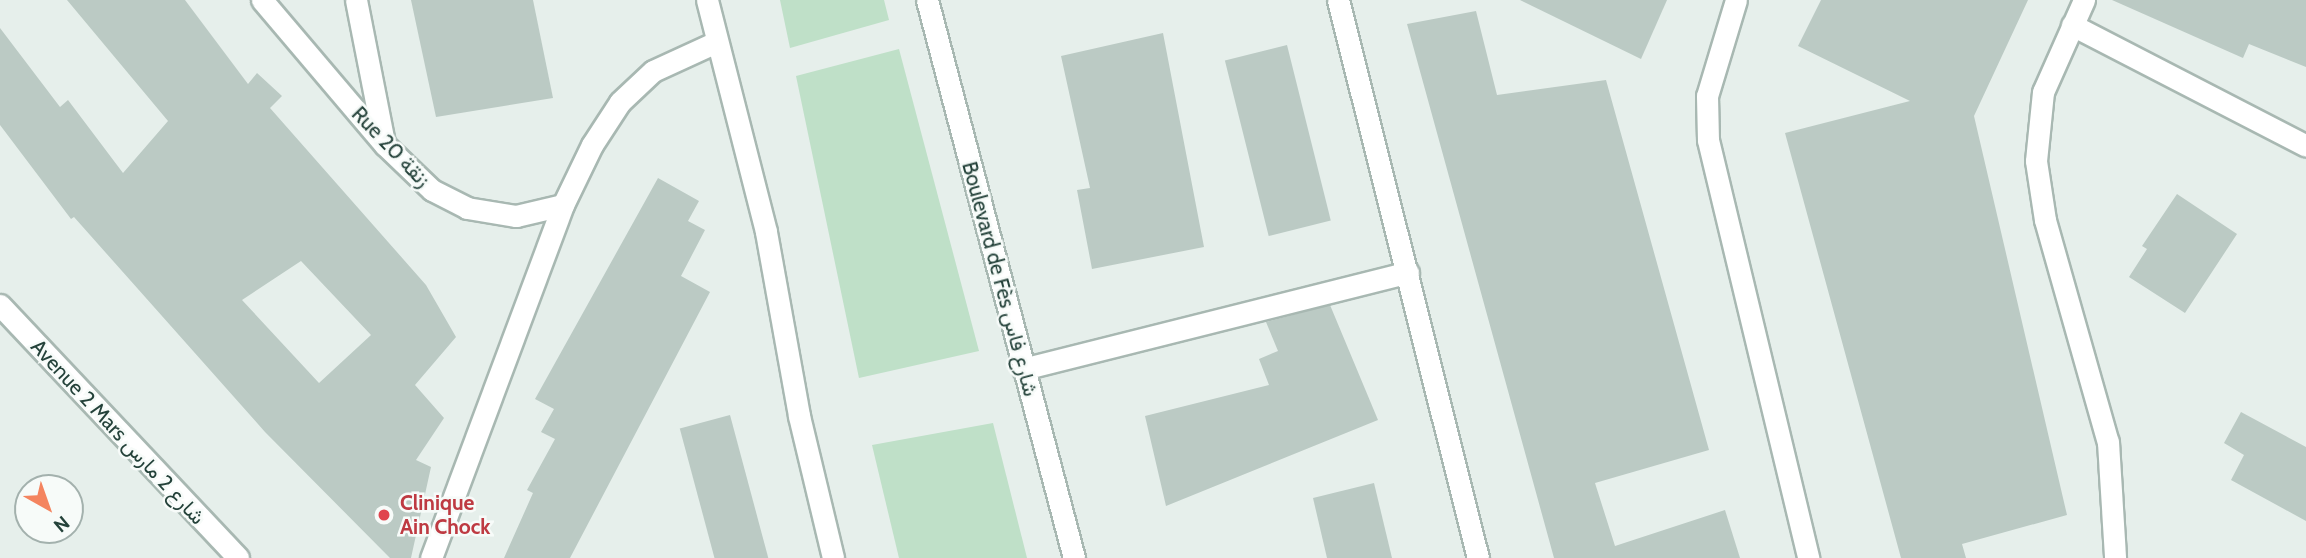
<!DOCTYPE html>
<html>
<head>
<meta charset="utf-8">
<style>
  body { margin:0 }
  #map { position:relative; width:2306px; height:558px; overflow:hidden; background:#e6efeb; font-family:Cabin,Vazirmatn,sans-serif }
  div>[style] { position:absolute }
  [style*='--x'] { left:calc(var(--x)*1px); top:calc(var(--y)*1px); width:calc(var(--w)*1px); rotate:calc(var(--a)*1deg) }
  .green>* { inset:0; background:#bfe0c8 }
  .building>* { inset:0; background:#bbcac4; transform-origin:0 0 }
  .roads { filter:drop-shadow(2px 0 #a8b8b2) drop-shadow(-2px 0 #a8b8b2) drop-shadow(0 2px #a8b8b2) drop-shadow(0 -2px #a8b8b2) }
  .minor>* { height:21px; margin:-10.5px; padding:0 10.5px; transform-origin:10.5px; border-radius:10.5px; background:#fff }
  .secondary>* { height:21px; margin:-10.5px; padding:0 10.5px; transform-origin:10.5px; border-radius:10.5px; background:#fff }
  .dots>* { width:19px; height:19px; translate:-50% -50%; box-sizing:border-box; border:4px solid #f7fbf9; border-radius:50% }
  span { translate:-50% -50%; white-space:nowrap; text-align:center; line-height:1.15; -webkit-text-stroke:5px #f7fbf9; paint-order:stroke }
  .street-label { font-size:21px; color:#24423a }
  .health-label { font-size:21px; color:#be3a42; font-weight:700 }
  .left { translate:0 -50%; text-align:left }
  .north { position:absolute; left:14px; top:474px; width:70px; height:70px; box-sizing:border-box; background:#f7fbf9; border:2px solid #a3b1ad; border-radius:50%; rotate:140deg; font-size:19px; font-weight:700; line-height:28px; text-align:center; color:#24423a }
  .north::after { content:''; display:block; margin:auto; width:24px; height:32px; background:#f4845f; clip-path:polygon(50% 0,100% 100%,50% 72%,0 100%) }
</style>
</head>
<body>
<div id="map">
  <div class="green">
    <i style="clip-path:polygon(780px 0,884px 0,889px 20px,790px 48px)"></i>
    <i style="clip-path:polygon(899px 49px,979px 351px,859px 378px,796px 76px)"></i>
    <i style="clip-path:polygon(993px 423px,1027px 558px,899px 558px,872px 445px)"></i>
  </div>
  <div class="building">
    <i style="clip-path:polygon(evenodd,67px 0,185px 0,248px 84px,257px 73px,282px 96px,270px 108px,426px 285px,456px 337px,415px 385px,444px 418px,416px 460px,431px 467px,411px 558px,390px 558px,265px 432px,74px 217px,71px 219px,0 125px,0 28px,60px 107px,68px 100px,123px 173px,168px 121px,67px 0,301px 261px,371px 335px,319px 383px,242px 300px,301px 261px)"></i>
    <i style="clip-path:polygon(411px 0,533px 0,553px 98px,436px 117px)"></i>
    <i style="clip-path:polygon(1520px 0,1667px 0,1641px 59px)"></i>
    <i style="clip-path:polygon(1821px 0,2028px 0,1974px 116px,2067px 515px,1962px 544px,1966px 558px,1901px 558px,1785px 133px,1910px 101px,1798px 46px)"></i>
    <i style="clip-path:polygon(2112px 0,2306px 0,2306px 67px,2249px 44px,2243px 58px)"></i>
    <i style="clip-path:polygon(1476px 11px,1497px 95px,1606px 80px,1709px 450px,1595px 483px,1615px 546px,1725px 510px,1740px 558px,1554px 558px,1407px 24px)"></i>
    <i style="clip-path:polygon(1163px 33px,1204px 247px,1092px 269px,1077px 190px,1090px 188px,1061px 56px)"></i>
    <i style="left:1287px;top:45px;width:181px;height:64px;rotate:76deg"></i>
    <i style="clip-path:polygon(658px 178px,699px 201px,688px 221px,705px 230px,681px 276px,710px 292px,570px 558px,504px 558px,533px 493px,527px 490px,555px 439px,541px 432px,554px 409px,535px 399px)"></i>
    <i style="clip-path:polygon(2177px 194px,2237px 234px,2185px 313px,2129px 277px,2147px 249px,2142px 246px)"></i>
    <i style="clip-path:polygon(1330px 305px,1378px 420px,1166px 506px,1145px 416px,1269px 385px,1259px 359px,1278px 351px,1266px 322px)"></i>
    <i style="clip-path:polygon(2241px 412px,2306px 447px,2306px 521px,2231px 480px,2244px 455px,2224px 443px)"></i>
    <i style="left:730px;top:415px;width:148px;height:52px;rotate:75deg"></i>
    <i style="clip-path:polygon(1374px 483px,1392px 558px,1327px 558px,1313px 498px)"></i>
  </div>
  <div class="roads">
    <div class="minor">
      <i style="--x:262;--y:0;--w:190;--a:49.7"></i>
      <i style="--x:385;--y:145;--w:65;--a:43.8"></i>
      <i style="--x:432;--y:190;--w:39;--a:27"></i>
      <i style="--x:467;--y:208;--w:50;--a:9.3"></i>
      <i style="--x:516;--y:216;--w:48;--a:-13.2"></i>
      <i style="--x:356;--y:0;--w:146;--a:78.9"></i>
      <i style="--x:1338;--y:0;--w:575;--a:75.92"></i>
      <i style="--x:1736;--y:0;--w:100;--a:106.8"></i>
      <i style="--x:1707;--y:96;--w:44;--a:88.7"></i>
      <i style="--x:1708;--y:140;--w:430;--a:76.5"></i>
      <i style="--x:2084;--y:0;--w:101;--a:114"></i>
      <i style="--x:2043;--y:92;--w:69;--a:95.8"></i>
      <i style="--x:2036;--y:161;--w:60;--a:81.3"></i>
      <i style="--x:2045;--y:220;--w:231;--a:74.2"></i>
      <i style="--x:2108;--y:442;--w:116;--a:86.5"></i>
      <i style="--x:2072;--y:25;--w:263;--a:27.3"></i>
      <i style="--x:1023;--y:369;--w:397;--a:-14.1"></i>
      <i style="--x:431;--y:558;--w:377;--a:-69.5"></i>
      <i style="--x:563;--y:205;--w:67;--a:-64.2"></i>
      <i style="--x:592;--y:145;--w:51;--a:-56.9"></i>
      <i style="--x:620;--y:102;--w:45;--a:-43.2"></i>
      <i style="--x:653;--y:71;--w:69;--a:-24.7"></i>
    </div>
    <div class="secondary">
      <i style="--x:707;--y:0;--w:239;--a:75.7"></i>
      <i style="--x:766;--y:232;--w:187;--a:79.8"></i>
      <i style="--x:799;--y:416;--w:146;--a:76.5"></i>
      <i style="--x:927;--y:0;--w:577;--a:75.24"></i>
      <i style="--x:0;--y:305;--w:347;--a:46.7"></i>
    </div>
  </div>
  <div class="dots">
    <i style="left:384px;top:515px;background:#e0444e"></i>
  </div>
  <div class="street-label">
    <span style="left:391px;top:147px;rotate:46deg">Rue 20 زنقة</span>
    <span style="left:1000px;top:279px;rotate:75deg">Boulevard de Fès شارع فاس</span>
    <span style="left:118px;top:432px;rotate:47deg">Avenue 2 Mars شارع 2 مارس</span>
  </div>
  <div class="health-label">
    <span class="left" style="left:400px;top:515px">Clinique<br>Ain Chock</span>
  </div>
  <div class="north">N</div>
</div>
</body>
</html>
